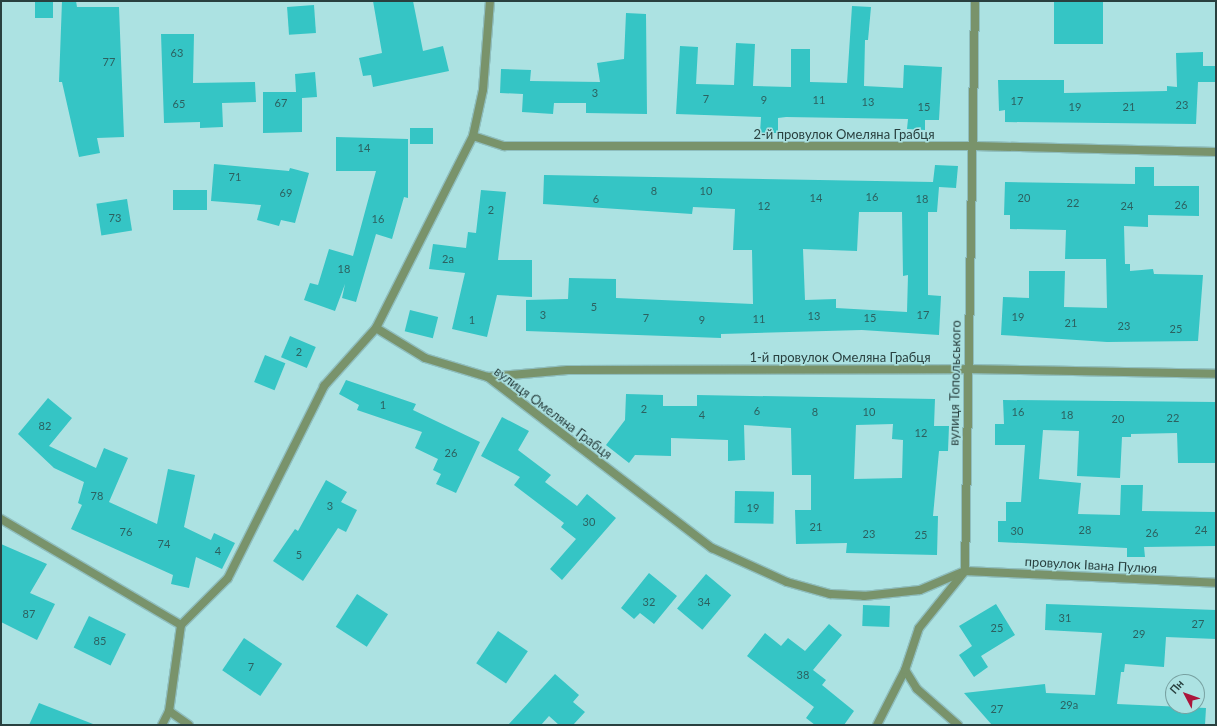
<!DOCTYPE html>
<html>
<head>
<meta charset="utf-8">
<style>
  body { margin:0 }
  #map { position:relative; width:1217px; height:726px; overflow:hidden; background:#ace2e2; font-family:Lato,sans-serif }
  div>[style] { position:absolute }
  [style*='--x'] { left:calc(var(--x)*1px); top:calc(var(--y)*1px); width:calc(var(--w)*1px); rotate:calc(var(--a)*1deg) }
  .building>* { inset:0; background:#35c5c5; transform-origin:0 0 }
  .roads { filter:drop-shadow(1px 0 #8fbebe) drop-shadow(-1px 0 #8fbebe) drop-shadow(0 1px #8fbebe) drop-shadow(0 -1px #8fbebe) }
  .street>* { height:8px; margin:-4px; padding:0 4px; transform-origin:4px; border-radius:4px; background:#79936b }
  span { translate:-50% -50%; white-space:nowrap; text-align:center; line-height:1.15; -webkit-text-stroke:3px #ace2e2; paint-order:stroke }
  .number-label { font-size:11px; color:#2c6160 }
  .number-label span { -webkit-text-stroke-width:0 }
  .street-label { font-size:13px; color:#29403f }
  .frame { position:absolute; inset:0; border:2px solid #29403f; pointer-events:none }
  .north { position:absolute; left:1165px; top:674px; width:40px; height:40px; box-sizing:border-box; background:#ace2e2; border:1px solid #78a1a1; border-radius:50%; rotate:311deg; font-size:11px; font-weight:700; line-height:16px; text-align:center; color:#29403f }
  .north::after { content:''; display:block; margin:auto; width:14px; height:18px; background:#ab153b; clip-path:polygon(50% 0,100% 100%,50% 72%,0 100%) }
</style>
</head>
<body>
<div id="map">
  <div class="building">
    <i style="left:35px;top:1px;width:18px;height:17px"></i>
    <i style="clip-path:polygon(62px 1px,76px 1px,77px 7px,119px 7px,124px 137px,97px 138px,100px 153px,79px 157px,62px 82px,59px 82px)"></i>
    <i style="clip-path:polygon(373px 1px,413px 1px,423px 51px,443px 46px,449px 71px,373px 87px,371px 75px,363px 76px,359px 58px,382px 53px)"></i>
    <i style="left:1054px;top:1px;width:49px;height:43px"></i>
    <i style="left:314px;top:5px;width:28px;height:27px;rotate:86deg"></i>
    <i style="clip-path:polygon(852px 6px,871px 7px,868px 40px,865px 40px,864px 86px,903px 88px,904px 65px,942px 67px,939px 120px,925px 120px,925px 130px,907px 129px,908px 119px,786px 117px,778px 118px,778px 133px,760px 133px,761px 117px,676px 114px,680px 46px,698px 47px,696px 84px,734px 85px,736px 43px,755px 44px,753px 86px,791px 87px,791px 49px,810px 49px,810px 82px,847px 83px)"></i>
    <i style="clip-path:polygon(626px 13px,646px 14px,647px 114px,586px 113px,586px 103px,554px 103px,553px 114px,522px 112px,523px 94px,500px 93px,501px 69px,531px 70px,530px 81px,600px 82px,597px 63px,624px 59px)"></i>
    <i style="clip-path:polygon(161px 34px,194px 34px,193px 83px,255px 82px,256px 102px,222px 103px,223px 127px,200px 128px,200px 122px,164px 123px)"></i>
    <i style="clip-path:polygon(1203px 52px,1203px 66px,1216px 66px,1216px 82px,1198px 82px,1196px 124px,1005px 122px,1005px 110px,999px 111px,998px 80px,1064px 80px,1064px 93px,1167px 91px,1167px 86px,1177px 87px,1176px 53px)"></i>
    <i style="clip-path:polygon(315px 72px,317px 97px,302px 98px,302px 132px,263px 133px,263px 92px,296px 92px,295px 74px)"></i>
    <i style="left:410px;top:128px;width:23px;height:16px"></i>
    <i style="clip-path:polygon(336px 137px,408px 139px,408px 198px,404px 197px,392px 239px,376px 234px,356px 302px,342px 298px,345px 284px,335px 311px,304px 300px,310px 283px,318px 285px,329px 249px,353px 256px,376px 171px,336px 171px)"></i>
    <i style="clip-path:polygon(214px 164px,289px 171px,290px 168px,309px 173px,295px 223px,281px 220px,279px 226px,257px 220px,261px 205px,211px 201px)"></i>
    <i style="clip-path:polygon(evenodd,935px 165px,958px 166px,956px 188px,939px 187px,937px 212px,928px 212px,928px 295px,941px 296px,939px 335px,862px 330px,721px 334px,721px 338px,526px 331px,526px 300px,568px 299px,569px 278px,616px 279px,616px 298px,753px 304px,752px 250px,733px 250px,735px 209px,693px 207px,692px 214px,543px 204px,544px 175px,933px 182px,935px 165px,859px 212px,902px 212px,903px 276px,908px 275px,907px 312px,836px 308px,836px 299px,805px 300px,803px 249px,857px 251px,859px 212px)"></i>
    <i style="clip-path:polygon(1135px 167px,1154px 167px,1154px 186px,1199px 186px,1199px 216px,1148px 215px,1148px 227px,1124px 226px,1125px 264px,1130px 264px,1130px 271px,1153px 269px,1154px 274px,1203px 275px,1198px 341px,1107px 342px,1001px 335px,1003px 297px,1029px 298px,1029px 271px,1065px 271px,1064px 307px,1107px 308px,1106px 259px,1065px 259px,1066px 230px,1010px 229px,1010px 215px,1004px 215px,1005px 182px,1135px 184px)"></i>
    <i style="left:207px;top:190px;width:20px;height:34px;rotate:90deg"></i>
    <i style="clip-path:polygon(481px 190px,506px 192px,498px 260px,532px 260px,532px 297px,497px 295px,487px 337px,452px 329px,465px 273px,429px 269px,433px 244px,466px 248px,468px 232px,476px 233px)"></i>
    <i style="left:127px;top:199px;width:32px;height:31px;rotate:81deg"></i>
    <i style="left:410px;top:310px;width:29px;height:22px;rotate:14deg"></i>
    <i style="left:290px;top:336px;width:28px;height:23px;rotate:23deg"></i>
    <i style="left:265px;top:355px;width:22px;height:29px;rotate:22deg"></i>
    <i style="clip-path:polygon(346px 380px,416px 404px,413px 410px,480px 442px,456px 493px,436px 484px,441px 474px,433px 470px,438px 459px,415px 448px,422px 432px,357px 410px,359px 405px,339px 394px)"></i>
    <i style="clip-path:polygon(evenodd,626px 394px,663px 395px,663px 406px,697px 406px,697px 395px,935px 399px,934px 426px,949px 426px,948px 451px,939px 451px,933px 516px,938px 516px,937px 555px,846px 553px,847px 543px,796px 544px,795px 510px,811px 510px,811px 475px,792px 475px,791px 428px,744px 425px,745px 460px,728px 461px,728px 440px,671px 438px,671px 456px,635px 455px,629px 463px,606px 445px,625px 420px,626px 394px,893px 424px,892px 439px,903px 440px,902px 478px,854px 479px,856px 425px,893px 424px)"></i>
    <i style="clip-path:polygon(48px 398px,72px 418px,49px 446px,96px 468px,104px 448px,128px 458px,109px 502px,157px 524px,168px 469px,195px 475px,184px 527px,211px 540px,214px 533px,235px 543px,222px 569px,196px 557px,189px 588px,171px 584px,173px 575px,71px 529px,82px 505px,78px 503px,84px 482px,54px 468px,18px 434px)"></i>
    <i style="clip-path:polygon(1003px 400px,1216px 402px,1216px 463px,1178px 463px,1177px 433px,1131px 434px,1131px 437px,1122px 437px,1120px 478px,1077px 476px,1079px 431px,1043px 430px,1039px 479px,1081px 483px,1078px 514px,1120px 515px,1121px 485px,1143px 485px,1142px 511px,1216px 512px,1216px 546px,1144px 547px,1145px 557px,1127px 557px,1127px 548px,998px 542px,998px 521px,1006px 521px,1006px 502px,1021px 502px,1025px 445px,995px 445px,995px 424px,1004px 424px)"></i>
    <i style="clip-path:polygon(502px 417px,529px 431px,518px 450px,551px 475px,545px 482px,577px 506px,587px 494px,616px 518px,562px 580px,550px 569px,576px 539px,561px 527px,564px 523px,514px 485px,520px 477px,481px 456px)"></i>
    <i style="clip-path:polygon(326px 480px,347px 492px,341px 502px,357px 510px,346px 532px,338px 528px,303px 581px,273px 561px,295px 529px,298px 531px)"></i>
    <i style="left:735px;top:491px;width:39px;height:32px;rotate:1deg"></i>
    <i style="clip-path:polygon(1px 544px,47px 564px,30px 593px,55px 604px,37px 640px,1px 622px)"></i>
    <i style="clip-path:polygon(649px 573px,677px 596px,654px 624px,640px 613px,634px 619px,621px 608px)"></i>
    <i style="left:706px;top:574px;width:33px;height:45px;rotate:40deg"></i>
    <i style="left:357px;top:594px;width:37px;height:39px;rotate:33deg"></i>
    <i style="clip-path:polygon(996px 604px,1015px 635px,981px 656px,988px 667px,974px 677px,959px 655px,972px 646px,959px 626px)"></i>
    <i style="clip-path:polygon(1046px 604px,1216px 610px,1216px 639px,1166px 637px,1164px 667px,1125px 664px,1124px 672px,1121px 672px,1117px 704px,1206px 708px,1205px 725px,992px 725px,964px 693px,1045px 684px,1046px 693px,1095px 695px,1102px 633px,1045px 630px)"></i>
    <i style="left:863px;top:605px;width:27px;height:21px;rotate:2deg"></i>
    <i style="left:89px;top:616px;width:41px;height:35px;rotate:26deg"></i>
    <i style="clip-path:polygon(829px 624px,842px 635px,813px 670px,826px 680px,822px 685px,854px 711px,844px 725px,815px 725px,806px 718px,814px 707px,747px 656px,765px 633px,781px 646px,788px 638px,805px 651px)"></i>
    <i style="left:498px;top:631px;width:36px;height:39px;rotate:34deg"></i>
    <i style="left:244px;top:638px;width:46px;height:39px;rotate:34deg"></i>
    <i style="clip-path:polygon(555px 674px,579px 695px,573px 702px,585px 712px,573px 725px,559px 725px,549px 716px,541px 725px,508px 725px)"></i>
    <i style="clip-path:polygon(39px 703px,93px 724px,93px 725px,29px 725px)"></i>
  </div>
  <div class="roads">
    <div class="street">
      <i style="--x:490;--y:1;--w:89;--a:94.5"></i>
      <i style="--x:483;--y:90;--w:47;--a:102.3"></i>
      <i style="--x:473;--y:136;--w:215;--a:116.8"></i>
      <i style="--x:376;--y:328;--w:57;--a:31.5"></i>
      <i style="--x:425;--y:358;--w:66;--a:16.8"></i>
      <i style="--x:488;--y:377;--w:282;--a:37.4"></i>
      <i style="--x:712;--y:548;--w:82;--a:24.4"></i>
      <i style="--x:787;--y:582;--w:45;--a:15.6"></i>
      <i style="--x:830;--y:594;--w:34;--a:3"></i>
      <i style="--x:864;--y:596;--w:56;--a:-6.1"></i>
      <i style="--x:920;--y:590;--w:49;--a:-22.9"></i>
      <i style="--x:965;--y:571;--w:251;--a:2.7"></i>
      <i style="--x:473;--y:136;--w:33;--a:18"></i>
      <i style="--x:504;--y:146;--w:471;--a:0"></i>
      <i style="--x:975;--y:146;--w:241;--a:1.4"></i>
      <i style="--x:488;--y:377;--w:80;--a:-5"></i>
      <i style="--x:568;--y:370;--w:398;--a:-0.1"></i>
      <i style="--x:966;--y:369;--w:250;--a:1.1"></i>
      <i style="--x:1;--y:519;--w:209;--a:30.5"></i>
      <i style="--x:181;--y:625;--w:87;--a:97.9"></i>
      <i style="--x:169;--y:711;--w:24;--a:35"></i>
      <i style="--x:181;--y:625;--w:66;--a:-45"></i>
      <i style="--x:228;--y:578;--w:215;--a:-63.4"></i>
      <i style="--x:324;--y:386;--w:78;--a:-48.1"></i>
      <i style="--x:162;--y:725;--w:16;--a:-63"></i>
      <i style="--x:877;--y:725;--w:62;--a:-63"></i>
      <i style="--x:958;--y:725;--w:55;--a:-138.7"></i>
      <i style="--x:917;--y:689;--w:22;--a:-122"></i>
      <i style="--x:905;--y:670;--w:44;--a:-71.6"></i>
      <i style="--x:919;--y:628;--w:73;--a:-51.1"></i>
      <i style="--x:965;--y:571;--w:570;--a:-88.99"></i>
    </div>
  </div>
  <div class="number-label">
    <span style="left:177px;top:53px">63</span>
    <span style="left:109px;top:62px">77</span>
    <span style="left:595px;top:93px">3</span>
    <span style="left:706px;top:99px">7</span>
    <span style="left:764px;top:100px">9</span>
    <span style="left:819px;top:100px">11</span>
    <span style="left:1017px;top:101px">17</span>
    <span style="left:868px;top:102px">13</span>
    <span style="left:281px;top:103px">67</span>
    <span style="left:179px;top:104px">65</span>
    <span style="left:1182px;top:105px">23</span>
    <span style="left:924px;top:107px">15</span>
    <span style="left:1075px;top:107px">19</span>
    <span style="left:1129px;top:107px">21</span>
    <span style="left:364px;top:148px">14</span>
    <span style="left:235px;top:177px">71</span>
    <span style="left:654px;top:191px">8</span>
    <span style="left:706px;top:191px">10</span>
    <span style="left:286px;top:193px">69</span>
    <span style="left:872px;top:197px">16</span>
    <span style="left:816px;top:198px">14</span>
    <span style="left:1024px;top:198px">20</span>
    <span style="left:596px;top:199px">6</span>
    <span style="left:922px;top:199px">18</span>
    <span style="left:1073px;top:203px">22</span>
    <span style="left:1181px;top:205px">26</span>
    <span style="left:764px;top:206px">12</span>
    <span style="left:1127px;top:206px">24</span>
    <span style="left:491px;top:210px">2</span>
    <span style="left:115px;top:218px">73</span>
    <span style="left:378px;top:219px">16</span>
    <span style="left:448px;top:259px">2а</span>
    <span style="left:344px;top:269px">18</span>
    <span style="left:594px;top:307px">5</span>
    <span style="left:543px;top:315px">3</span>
    <span style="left:923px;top:315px">17</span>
    <span style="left:814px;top:316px">13</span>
    <span style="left:1018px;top:317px">19</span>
    <span style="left:646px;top:318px">7</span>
    <span style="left:870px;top:318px">15</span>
    <span style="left:759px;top:319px">11</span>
    <span style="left:472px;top:320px">1</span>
    <span style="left:702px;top:320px">9</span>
    <span style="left:1071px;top:323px">21</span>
    <span style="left:1124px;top:326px">23</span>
    <span style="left:1176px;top:329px">25</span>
    <span style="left:299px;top:352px">2</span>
    <span style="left:383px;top:405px">1</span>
    <span style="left:644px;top:409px">2</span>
    <span style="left:757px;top:411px">6</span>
    <span style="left:815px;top:412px">8</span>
    <span style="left:869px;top:412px">10</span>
    <span style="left:1018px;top:412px">16</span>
    <span style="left:702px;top:415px">4</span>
    <span style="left:1067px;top:415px">18</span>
    <span style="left:1173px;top:418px">22</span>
    <span style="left:1118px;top:419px">20</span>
    <span style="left:45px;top:426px">82</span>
    <span style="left:921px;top:433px">12</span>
    <span style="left:451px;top:453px">26</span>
    <span style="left:97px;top:496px">78</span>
    <span style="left:330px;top:506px">3</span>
    <span style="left:753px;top:508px">19</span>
    <span style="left:589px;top:522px">30</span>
    <span style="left:816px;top:527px">21</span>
    <span style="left:1085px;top:530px">28</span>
    <span style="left:1201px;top:530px">24</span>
    <span style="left:1017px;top:531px">30</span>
    <span style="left:126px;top:532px">76</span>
    <span style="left:1152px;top:533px">26</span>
    <span style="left:869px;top:534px">23</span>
    <span style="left:921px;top:535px">25</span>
    <span style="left:164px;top:544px">74</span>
    <span style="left:218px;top:551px">4</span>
    <span style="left:299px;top:555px">5</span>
    <span style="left:649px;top:602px">32</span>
    <span style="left:704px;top:602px">34</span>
    <span style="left:29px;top:614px">87</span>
    <span style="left:1065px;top:618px">31</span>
    <span style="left:1198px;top:624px">27</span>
    <span style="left:997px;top:628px">25</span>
    <span style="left:1139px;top:634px">29</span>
    <span style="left:100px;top:641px">85</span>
    <span style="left:251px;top:667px">7</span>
    <span style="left:803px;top:675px">38</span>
    <span style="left:1069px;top:705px">29а</span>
    <span style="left:997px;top:709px">27</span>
  </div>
  <div class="street-label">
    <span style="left:844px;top:134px">2-й провулок Омеляна Грабця</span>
    <span style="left:840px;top:357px">1-й провулок Омеляна Грабця</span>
    <span style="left:955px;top:383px;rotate:-89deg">вулиця Топольського</span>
    <span style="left:553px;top:413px;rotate:37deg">вулиця Омеляна Грабця</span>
    <span style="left:1091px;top:565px;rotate:3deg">провулок Івана Пулюя</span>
  </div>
  <div class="frame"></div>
  <div class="north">Пн</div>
</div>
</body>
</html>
